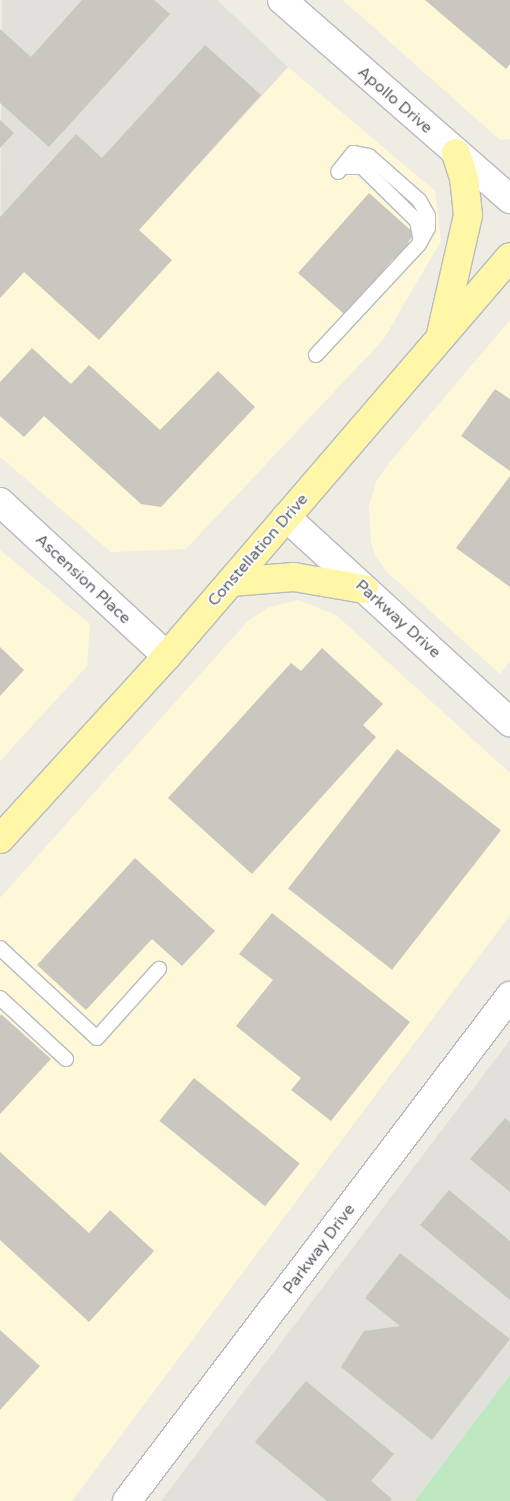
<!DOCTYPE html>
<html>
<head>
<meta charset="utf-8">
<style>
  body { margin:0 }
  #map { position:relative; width:510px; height:1501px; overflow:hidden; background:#efede3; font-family:"Varela Round",sans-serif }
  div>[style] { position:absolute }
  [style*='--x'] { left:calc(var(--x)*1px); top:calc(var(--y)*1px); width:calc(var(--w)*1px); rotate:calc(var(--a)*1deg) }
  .commercial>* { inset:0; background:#fff8d8 }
  .industrial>* { inset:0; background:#e2e0db }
  .green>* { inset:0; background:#bee8c0 }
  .building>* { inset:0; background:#cac7c0; transform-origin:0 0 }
  .roads { filter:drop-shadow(1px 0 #b8bbc0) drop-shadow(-1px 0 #b8bbc0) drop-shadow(0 1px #b8bbc0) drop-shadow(0 -1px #b8bbc0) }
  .lane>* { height:14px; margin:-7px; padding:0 7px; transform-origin:7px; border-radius:7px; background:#fff }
  .street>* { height:28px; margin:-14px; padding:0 14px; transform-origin:14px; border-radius:14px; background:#fff }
  .secondary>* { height:28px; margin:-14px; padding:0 14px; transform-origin:14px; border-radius:14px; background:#fff }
  .primary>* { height:28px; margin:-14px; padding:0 14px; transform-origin:14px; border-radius:14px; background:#fff6a8 }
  span { translate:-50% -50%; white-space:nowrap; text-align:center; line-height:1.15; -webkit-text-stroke:4px #fff; paint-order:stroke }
  .street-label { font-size:16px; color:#5b5f65 }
</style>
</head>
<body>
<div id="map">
  <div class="commercial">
    <i style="clip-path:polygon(343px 0,510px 0,510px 139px,500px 140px)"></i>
    <i style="clip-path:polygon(288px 67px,435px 191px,441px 241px,383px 340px,186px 549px,111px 552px,0 457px,0 298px,97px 192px,139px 230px)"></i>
    <i style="clip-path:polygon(510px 320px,510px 661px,500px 674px,386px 571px,375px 555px,371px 542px,369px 506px,376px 482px,390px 462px)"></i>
    <i style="clip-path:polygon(0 550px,90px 624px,87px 666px,0 761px)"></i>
    <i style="clip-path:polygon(298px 600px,336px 615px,510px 773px,510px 915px,72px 1501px,0 1501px,0 898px,248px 621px,267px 608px)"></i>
  </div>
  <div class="industrial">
    <i style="clip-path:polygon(2px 0,217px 0,288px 67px,139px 230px,97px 193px,0 298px)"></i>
    <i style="clip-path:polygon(510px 1040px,510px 1375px,415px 1501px,161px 1501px)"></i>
  </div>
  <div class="green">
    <i style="clip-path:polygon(510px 1375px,510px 1501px,415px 1501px)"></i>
  </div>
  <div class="building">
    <i style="clip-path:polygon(82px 0,154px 0,170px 14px,49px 147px,0 103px,0 29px,31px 57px)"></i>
    <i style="clip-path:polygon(425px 0,510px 0,510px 64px,506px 69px)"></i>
    <i style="clip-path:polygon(205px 45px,261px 95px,139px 230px,172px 260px,99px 340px,24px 272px,0 298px,0 217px,76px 134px,102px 158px)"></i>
    <i style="clip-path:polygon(0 120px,14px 133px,0 148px)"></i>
    <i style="clip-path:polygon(369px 193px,415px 234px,408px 242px,420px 252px,405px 269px,393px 259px,382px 272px,393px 281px,378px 297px,367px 288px,344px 314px,298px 273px)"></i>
    <i style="clip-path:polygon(32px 348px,71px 384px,89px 365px,160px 430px,218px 371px,255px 407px,161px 507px,141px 504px,44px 416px,24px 437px,0 416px,0 382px)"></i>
    <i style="clip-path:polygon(495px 389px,510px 399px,510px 471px,461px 436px)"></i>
    <i style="clip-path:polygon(510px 476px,510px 587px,456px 548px)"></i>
    <i style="clip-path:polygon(0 647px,24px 670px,0 696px)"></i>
    <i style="clip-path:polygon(322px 648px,383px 704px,363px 725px,376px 737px,252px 874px,168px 798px,291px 663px,301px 671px)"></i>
    <i style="left:397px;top:749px;width:132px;height:177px;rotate:38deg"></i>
    <i style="clip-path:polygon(135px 858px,215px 931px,182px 966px,152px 939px,86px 1010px,37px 965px)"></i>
    <i style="clip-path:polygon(272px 913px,410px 1022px,331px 1121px,291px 1090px,301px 1078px,236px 1026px,273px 980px,239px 954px)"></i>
    <i style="clip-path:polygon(1px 1014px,51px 1059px,0 1114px,0 1016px)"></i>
    <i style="left:194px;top:1078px;width:136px;height:55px;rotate:39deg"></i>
    <i style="clip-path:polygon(505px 1118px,510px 1122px,510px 1192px,470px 1159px)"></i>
    <i style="clip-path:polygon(0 1152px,89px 1233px,110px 1210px,154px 1251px,89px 1322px,0 1240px)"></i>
    <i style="clip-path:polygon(449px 1190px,510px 1241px,510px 1300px,420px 1225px)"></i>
    <i style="clip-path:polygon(400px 1253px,510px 1339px,432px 1440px,341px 1367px,364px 1331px,400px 1326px,365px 1298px)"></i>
    <i style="clip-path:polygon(0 1330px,40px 1366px,0 1410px)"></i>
    <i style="clip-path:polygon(306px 1381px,394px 1454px,371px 1481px,392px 1499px,390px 1501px,327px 1501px,255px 1442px)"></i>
  </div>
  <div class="roads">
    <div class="lane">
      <i style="--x:343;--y:167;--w:19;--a:0"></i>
      <i style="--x:362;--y:167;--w:77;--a:44.5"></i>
      <i style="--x:417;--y:221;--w:20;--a:79"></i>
      <i style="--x:316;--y:355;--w:151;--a:-47.1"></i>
      <i style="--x:419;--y:244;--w:18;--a:-61"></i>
      <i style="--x:428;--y:228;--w:12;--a:-90"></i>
      <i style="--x:428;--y:216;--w:18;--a:-119"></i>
      <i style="--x:419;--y:200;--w:67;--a:-138.7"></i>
      <i style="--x:369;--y:156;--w:16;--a:-169"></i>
      <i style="--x:353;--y:153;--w:24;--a:128"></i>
      <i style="--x:0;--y:948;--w:132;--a:42.9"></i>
      <i style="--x:97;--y:1038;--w:93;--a:-48.1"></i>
      <i style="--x:0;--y:998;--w:90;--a:42.7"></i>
    </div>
    <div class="street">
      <i style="--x:0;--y:502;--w:227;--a:42.7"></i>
      <i style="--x:286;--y:517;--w:304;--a:42.5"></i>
      <i style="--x:127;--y:1501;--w:634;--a:-52.82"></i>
    </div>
    <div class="secondary">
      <i style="--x:282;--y:0;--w:303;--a:41.1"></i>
    </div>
    <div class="primary">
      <i style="--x:441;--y:334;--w:122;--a:-77.2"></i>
      <i style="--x:468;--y:215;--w:37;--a:-96"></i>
      <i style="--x:464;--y:178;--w:26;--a:-108"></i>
      <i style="--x:231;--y:582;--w:63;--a:-4.5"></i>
      <i style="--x:294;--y:577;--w:71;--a:9.7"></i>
      <i style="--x:0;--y:839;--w:248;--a:-47.6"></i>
      <i style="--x:167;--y:656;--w:526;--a:-49.32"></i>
    </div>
  </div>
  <div class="street-label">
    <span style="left:395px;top:100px;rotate:41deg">Apollo Drive</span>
    <span style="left:258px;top:550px;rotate:-49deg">Constellation Drive</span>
    <span style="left:83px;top:579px;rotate:43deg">Ascension Place</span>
    <span style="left:398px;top:619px;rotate:42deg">Parkway Drive</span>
    <span style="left:319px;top:1249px;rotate:-53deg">Parkway Drive</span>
  </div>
</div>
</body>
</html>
